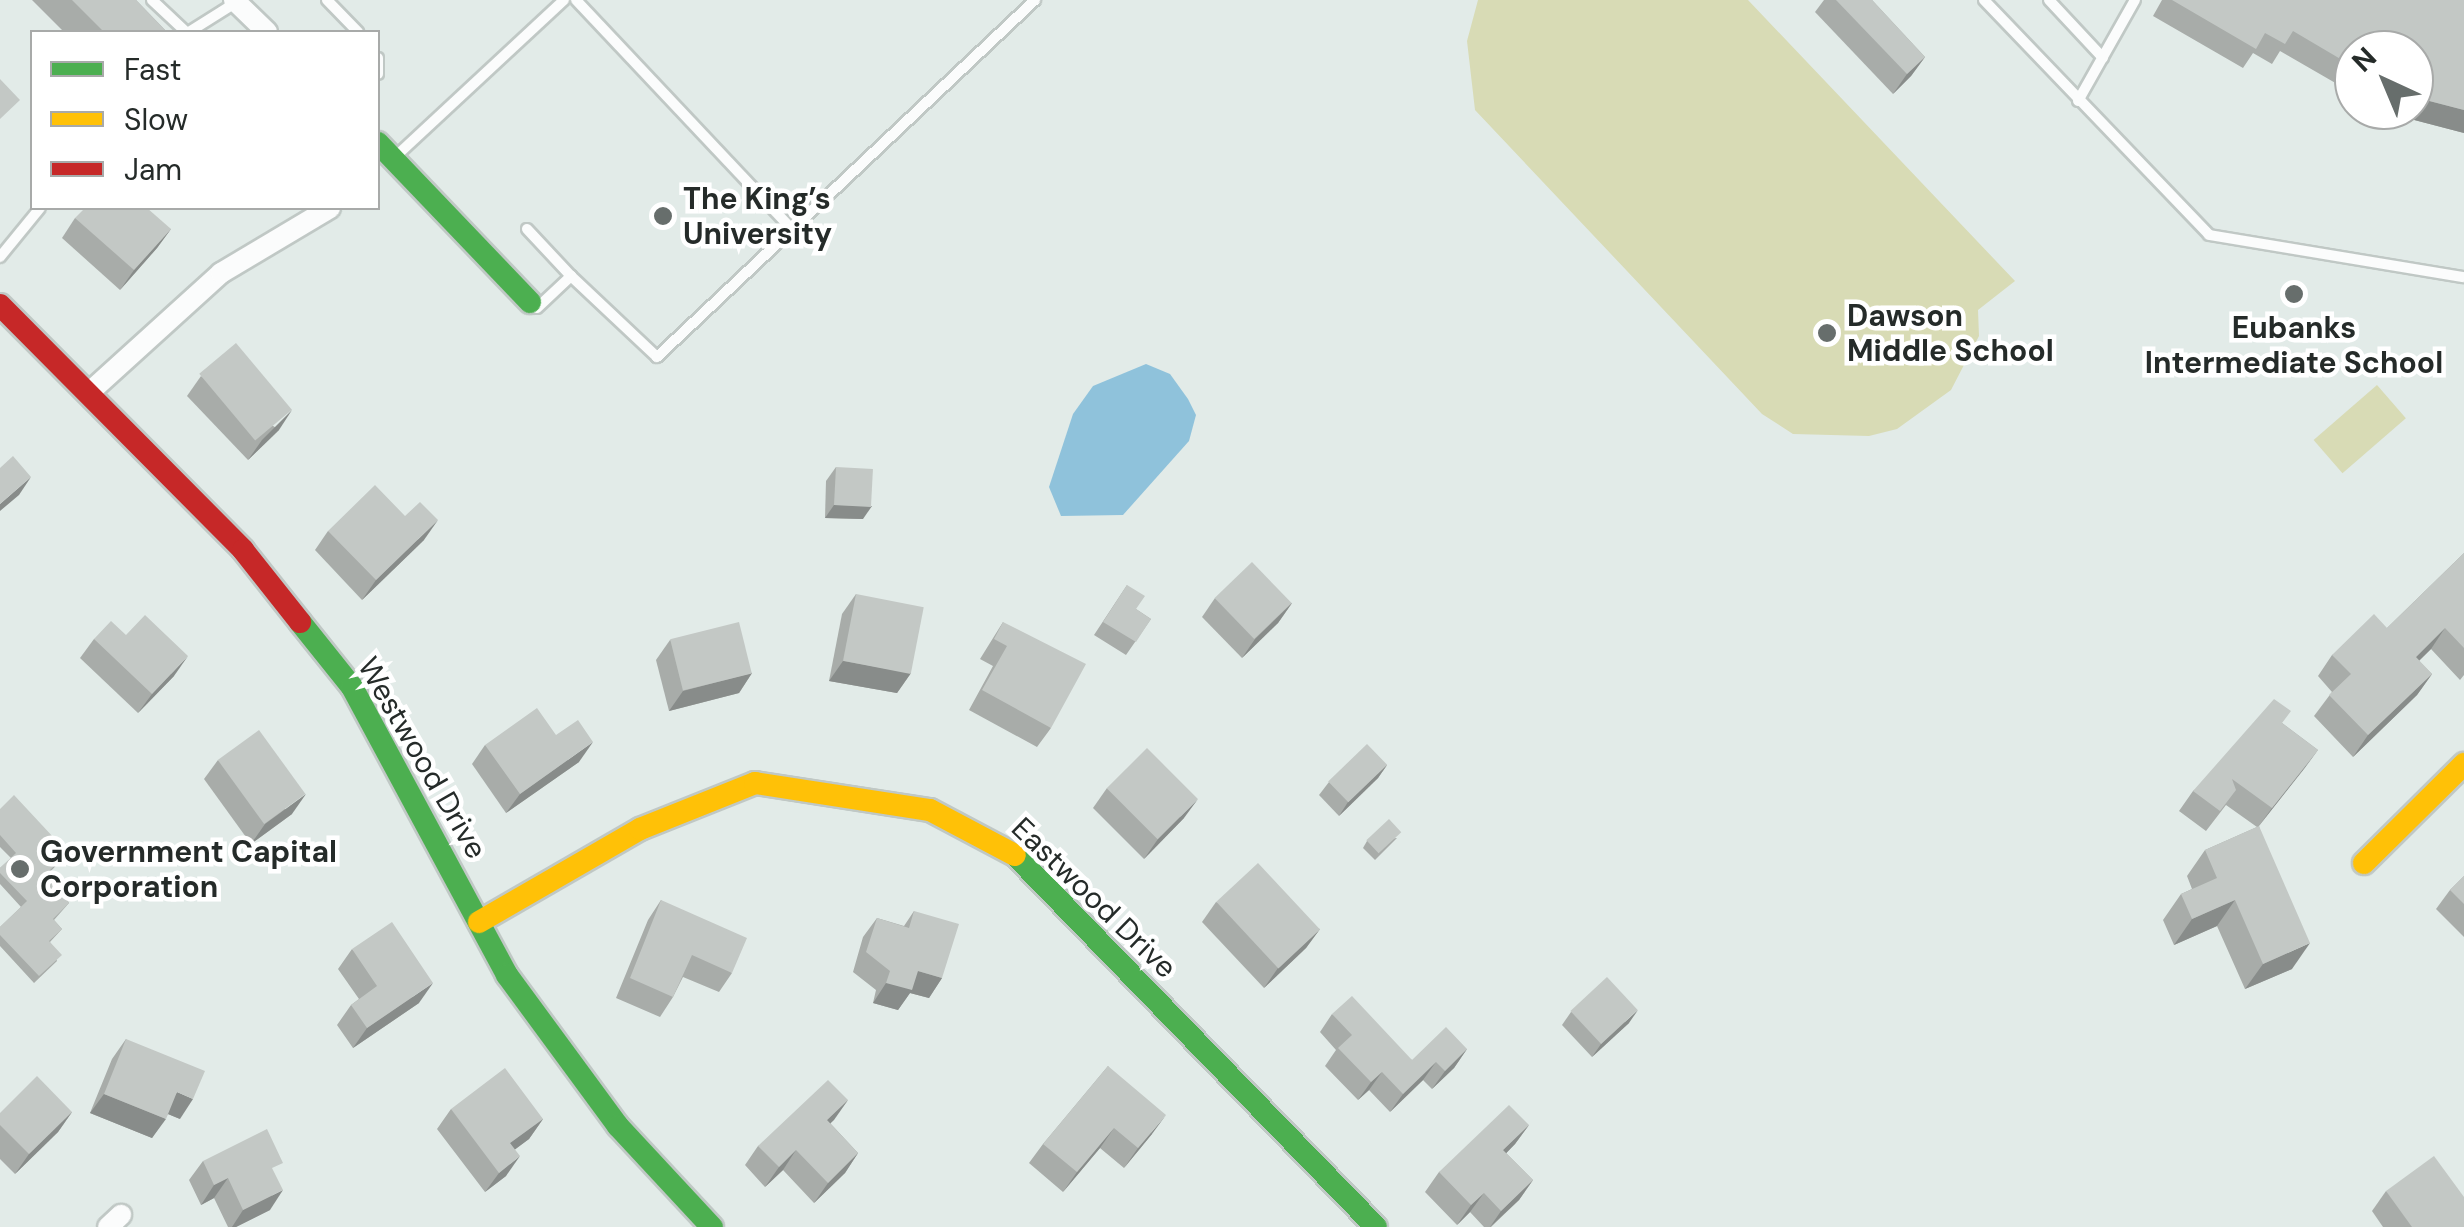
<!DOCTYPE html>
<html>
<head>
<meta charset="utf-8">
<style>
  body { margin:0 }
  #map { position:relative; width:2464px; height:1227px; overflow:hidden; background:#e2ebe8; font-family:"DM Sans",sans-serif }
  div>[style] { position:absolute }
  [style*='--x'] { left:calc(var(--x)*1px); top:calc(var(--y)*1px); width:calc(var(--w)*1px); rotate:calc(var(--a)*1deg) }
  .green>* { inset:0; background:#d8dbb5; transform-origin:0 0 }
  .water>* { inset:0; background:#8fc2db }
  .roads { filter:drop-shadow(2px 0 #c0c8c5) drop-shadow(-2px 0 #c0c8c5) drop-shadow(0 2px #c0c8c5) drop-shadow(0 -2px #c0c8c5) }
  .lane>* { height:10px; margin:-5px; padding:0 5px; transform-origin:5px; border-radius:5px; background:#fbfcfc }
  .street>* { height:20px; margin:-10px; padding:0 10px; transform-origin:10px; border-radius:10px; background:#fbfcfc }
  .fast>* { height:22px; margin:-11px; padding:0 11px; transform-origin:11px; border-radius:11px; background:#4caf50 }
  .slow>* { height:22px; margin:-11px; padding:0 11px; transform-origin:11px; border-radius:11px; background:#ffc107 }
  .jam>* { height:22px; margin:-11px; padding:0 11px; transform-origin:11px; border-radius:11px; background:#c62828 }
  .wall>* { inset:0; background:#a8aca9 }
  .shaded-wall>* { inset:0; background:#888c8a }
  .building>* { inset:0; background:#c3c8c5; transform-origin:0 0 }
  .dots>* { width:28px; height:28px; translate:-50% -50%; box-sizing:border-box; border:5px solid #fff; border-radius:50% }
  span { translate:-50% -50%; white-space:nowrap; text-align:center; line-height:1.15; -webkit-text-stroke:9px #fff; paint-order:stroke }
  .poi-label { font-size:30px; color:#252b29; font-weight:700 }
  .left { translate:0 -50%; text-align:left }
  .street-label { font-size:30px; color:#252b29 }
  .legend { position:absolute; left:30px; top:30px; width:350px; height:180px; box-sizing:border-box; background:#fff; border:2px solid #a8aaa9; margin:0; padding:12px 18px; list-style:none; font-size:30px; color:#252b29 }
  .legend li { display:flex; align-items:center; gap:20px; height:50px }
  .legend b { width:50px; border:2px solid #a8aaa9 }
  .north { position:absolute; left:2334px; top:30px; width:100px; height:100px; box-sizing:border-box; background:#fff; border:2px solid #a8aaa9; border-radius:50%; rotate:316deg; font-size:28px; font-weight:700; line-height:40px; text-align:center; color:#252b29 }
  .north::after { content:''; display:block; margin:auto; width:35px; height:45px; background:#676e6c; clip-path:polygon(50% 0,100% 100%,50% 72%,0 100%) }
</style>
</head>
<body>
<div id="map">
  <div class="green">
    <i style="clip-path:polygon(1478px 0,1748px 0,2015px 281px,1978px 310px,1979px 336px,1951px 390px,1897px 429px,1869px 436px,1793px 434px,1762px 414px,1475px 110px,1467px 41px)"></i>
    <i style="left:2377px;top:385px;width:44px;height:84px;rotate:49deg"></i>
  </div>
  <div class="water">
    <i style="clip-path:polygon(1146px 364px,1170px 374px,1188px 399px,1196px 415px,1189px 441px,1123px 515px,1061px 516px,1049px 487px,1073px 414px,1093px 386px)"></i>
  </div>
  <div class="roads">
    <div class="lane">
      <i style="--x:152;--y:0;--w:47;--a:43.3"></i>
      <i style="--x:327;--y:0;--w:45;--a:45.9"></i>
      <i style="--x:576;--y:0;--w:316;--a:46.7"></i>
      <i style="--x:1984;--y:0;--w:325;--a:46.2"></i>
      <i style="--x:2209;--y:235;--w:258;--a:9.4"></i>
      <i style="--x:2049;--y:0;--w:79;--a:47"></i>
      <i style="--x:189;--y:32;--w:54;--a:-32.2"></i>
      <i style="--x:378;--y:58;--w:16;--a:90"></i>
      <i style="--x:2078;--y:101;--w:116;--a:-60.6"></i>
      <i style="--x:394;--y:158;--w:232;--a:-42.9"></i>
      <i style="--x:527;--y:229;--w:64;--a:46.9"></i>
      <i style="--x:0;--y:257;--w:63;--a:-50.8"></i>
      <i style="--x:537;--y:308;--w:47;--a:-43.3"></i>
      <i style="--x:571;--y:276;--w:118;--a:43.3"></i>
      <i style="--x:657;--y:357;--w:520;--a:-43.36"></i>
    </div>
    <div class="street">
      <i style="--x:234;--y:0;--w:46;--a:44.1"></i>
      <i style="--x:92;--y:390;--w:174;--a:-42.2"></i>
      <i style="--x:221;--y:273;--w:127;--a:-30.8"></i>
      <i style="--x:108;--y:1227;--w:18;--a:-43"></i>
    </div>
    <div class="fast">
      <i style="--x:378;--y:143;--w:220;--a:46.3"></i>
      <i style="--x:300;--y:622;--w:83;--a:51.3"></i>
      <i style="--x:352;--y:687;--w:327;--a:61.7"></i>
      <i style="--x:507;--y:975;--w:187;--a:53.7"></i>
      <i style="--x:618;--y:1126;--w:138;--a:47.1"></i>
      <i style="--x:1015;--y:855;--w:518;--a:45.86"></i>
    </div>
    <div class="slow">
      <i style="--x:2364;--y:863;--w:141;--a:-44.7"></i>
      <i style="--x:479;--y:922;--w:186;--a:-30"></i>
      <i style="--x:640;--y:829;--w:124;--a:-21.8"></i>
      <i style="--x:755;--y:783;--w:177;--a:8.8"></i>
      <i style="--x:930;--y:810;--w:96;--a:27.9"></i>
    </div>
    <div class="jam">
      <i style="--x:0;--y:305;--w:345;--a:45.2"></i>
      <i style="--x:243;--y:550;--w:92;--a:51.6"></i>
    </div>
  </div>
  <div class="wall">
    <i style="clip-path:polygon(32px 0,136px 0,167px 32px,64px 32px)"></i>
    <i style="clip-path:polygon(1824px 0,1872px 0,1925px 57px,1911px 76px,1893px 94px,1815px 12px)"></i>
    <i style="clip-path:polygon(2162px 0,2464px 0,2464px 133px,2376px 110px,2414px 110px,2354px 50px,2354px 110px,2371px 110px,2365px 119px,2343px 106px,2351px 92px,2280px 51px,2272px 64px,2253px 53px,2243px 68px,2153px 16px)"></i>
    <i style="clip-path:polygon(75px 218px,171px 229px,157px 248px,120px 290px,62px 238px)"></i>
    <i style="clip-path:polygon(201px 376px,279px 430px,248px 460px,187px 396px)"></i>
    <i style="clip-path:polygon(836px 467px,863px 519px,825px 518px,826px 481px)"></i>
    <i style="clip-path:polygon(328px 531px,424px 540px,362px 600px,315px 550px)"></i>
    <i style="clip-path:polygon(2464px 553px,2464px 675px,2460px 680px,2431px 649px,2419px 661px,2432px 674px,2417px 695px,2353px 757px,2314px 716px,2332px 692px,2318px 676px,2332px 655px,2387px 628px)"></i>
    <i style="clip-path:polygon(1127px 585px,1136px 609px,1151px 619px,1126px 655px,1094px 635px)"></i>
    <i style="clip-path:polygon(856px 594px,911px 673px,897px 693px,829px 681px,842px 614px)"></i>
    <i style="clip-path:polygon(1215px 598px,1292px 603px,1278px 623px,1242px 658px,1202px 617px)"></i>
    <i style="clip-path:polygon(1003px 622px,1051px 728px,1037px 747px,969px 710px,993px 666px,980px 659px)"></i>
    <i style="clip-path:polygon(126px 635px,174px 676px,138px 713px,80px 658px,94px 639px)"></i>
    <i style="clip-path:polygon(670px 640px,752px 673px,739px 693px,669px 711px,656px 660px)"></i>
    <i style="clip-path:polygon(2282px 723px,2318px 750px,2259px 826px,2292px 969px,2245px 989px,2217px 926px,2174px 945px,2163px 920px,2181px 894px,2192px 889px,2187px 876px,2205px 850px,2257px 827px,2226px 805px,2206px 831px,2179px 811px,2193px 791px)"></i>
    <i style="clip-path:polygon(485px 745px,579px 762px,506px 813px,472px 764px)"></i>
    <i style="clip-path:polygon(218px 760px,292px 814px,251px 844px,204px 779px)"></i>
    <i style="clip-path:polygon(1387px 765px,1378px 778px,1339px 816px,1319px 795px,1329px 782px)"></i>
    <i style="clip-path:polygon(1107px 788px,1184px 818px,1144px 859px,1093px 808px)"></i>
    <i style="clip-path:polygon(0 809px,68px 853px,50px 872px,69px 903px,54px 920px,62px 929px,50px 942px,57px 961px,34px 983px,0 946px,0 927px,21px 907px,0 884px,0 868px,11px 858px,0 847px)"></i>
    <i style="clip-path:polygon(1397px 838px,1375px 860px,1363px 848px,1367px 841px)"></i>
    <i style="clip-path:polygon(2464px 876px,2464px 937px,2436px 909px,2450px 890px)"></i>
    <i style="clip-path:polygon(661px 900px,732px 973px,719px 992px,683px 977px,673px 997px,660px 1017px,616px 998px,648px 920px)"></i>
    <i style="clip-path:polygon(1216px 902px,1320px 929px,1306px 948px,1264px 988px,1202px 922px)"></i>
    <i style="clip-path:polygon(914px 911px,942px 978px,929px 998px,910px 993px,898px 1010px,873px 1003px,876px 990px,853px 972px,863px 937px,877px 918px,904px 926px)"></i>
    <i style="clip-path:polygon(352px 949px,419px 1003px,353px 1048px,337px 1025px,351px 1005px,359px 999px,338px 969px)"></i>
    <i style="clip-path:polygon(1571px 1012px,1629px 1023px,1592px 1057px,1562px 1025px)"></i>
    <i style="clip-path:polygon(1332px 1014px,1412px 1060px,1467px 1049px,1454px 1068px,1432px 1089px,1423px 1080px,1390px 1112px,1369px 1090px,1358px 1100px,1325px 1066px,1336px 1050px,1320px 1032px)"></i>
    <i style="clip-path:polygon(126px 1039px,180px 1119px,168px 1114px,152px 1138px,90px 1113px,112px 1059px)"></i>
    <i style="clip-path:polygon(1108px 1066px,1152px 1134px,1124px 1168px,1100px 1148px,1063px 1192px,1029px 1163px,1043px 1144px)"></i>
    <i style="clip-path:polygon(848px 1100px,830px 1123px,858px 1153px,845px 1173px,814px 1203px,783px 1170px,765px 1187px,745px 1165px,758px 1146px)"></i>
    <i style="clip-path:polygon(451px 1109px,543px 1119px,529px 1139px,515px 1149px,506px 1176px,485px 1192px,437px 1129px)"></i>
    <i style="clip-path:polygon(72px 1112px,58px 1132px,15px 1174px,0 1159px,0 1113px)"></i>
    <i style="clip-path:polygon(1529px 1125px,1515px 1144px,1506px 1153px,1533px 1180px,1519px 1200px,1491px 1227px,1484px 1227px,1470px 1212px,1457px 1225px,1425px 1192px,1439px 1172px)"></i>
    <i style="clip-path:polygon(203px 1161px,275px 1174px,270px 1210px,236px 1227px,228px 1227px,214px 1198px,201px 1205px,189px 1180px)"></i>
    <i style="clip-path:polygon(2386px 1191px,2464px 1227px,2383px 1227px,2372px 1211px)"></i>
  </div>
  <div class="shaded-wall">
    <i style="clip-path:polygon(1925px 57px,1911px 76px,1893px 94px,1907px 74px)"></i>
    <i style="clip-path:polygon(2414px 97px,2464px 110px,2464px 133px,2376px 110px,2414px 110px)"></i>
    <i style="clip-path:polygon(171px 229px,157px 248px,120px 290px,134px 270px)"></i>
    <i style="clip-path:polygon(292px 410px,279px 430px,248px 460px,262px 440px)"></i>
    <i style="clip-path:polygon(31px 477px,19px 495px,0 511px,0 504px)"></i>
    <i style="clip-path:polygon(834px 505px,872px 506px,863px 519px,825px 518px)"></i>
    <i style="clip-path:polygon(438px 520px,424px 540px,362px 600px,376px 580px)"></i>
    <i style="clip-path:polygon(1292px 603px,1278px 623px,1242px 658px,1255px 639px)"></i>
    <i style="clip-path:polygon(2445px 628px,2431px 649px,2401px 678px,2416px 657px)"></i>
    <i style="clip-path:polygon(188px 656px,174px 676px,138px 713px,152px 694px)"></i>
    <i style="clip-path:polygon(843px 661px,911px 673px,897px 693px,829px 681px)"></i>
    <i style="clip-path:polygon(752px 673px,739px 693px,669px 711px,683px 691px)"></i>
    <i style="clip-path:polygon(2432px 674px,2417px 695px,2353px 757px,2368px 735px)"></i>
    <i style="clip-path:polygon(593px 742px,579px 762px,506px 813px,520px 794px)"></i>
    <i style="clip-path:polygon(2318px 750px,2304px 769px,2258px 827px,2272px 808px)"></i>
    <i style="clip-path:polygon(1387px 765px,1378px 778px,1339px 816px,1348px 802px)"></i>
    <i style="clip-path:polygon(306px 794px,292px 814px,251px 844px,265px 824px)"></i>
    <i style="clip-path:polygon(1198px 799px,1184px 818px,1144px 859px,1158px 839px)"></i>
    <i style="clip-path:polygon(2235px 900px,2217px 926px,2174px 945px,2192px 919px)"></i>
    <i style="clip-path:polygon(1320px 929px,1306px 948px,1264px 988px,1278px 968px)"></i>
    <i style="clip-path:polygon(2310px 943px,2292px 969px,2245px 989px,2263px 964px)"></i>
    <i style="clip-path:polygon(918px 971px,942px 978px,929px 998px,910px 993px,898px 1010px,873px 1003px,886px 983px)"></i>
    <i style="clip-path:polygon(433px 983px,419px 1003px,353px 1048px,367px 1028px)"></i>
    <i style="clip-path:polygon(1638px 1010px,1629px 1023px,1592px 1057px,1601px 1044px)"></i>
    <i style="clip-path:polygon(1467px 1049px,1454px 1068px,1432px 1089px,1445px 1071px)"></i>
    <i style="clip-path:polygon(1436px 1062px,1423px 1080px,1390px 1112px,1403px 1094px)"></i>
    <i style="clip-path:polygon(1382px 1072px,1369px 1090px,1358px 1100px,1371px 1082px)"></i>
    <i style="clip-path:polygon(177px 1092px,193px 1099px,180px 1119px,163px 1112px)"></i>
    <i style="clip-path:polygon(104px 1094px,166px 1119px,152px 1138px,90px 1113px)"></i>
    <i style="clip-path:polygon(848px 1100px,834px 1120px,813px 1140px,827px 1120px)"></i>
    <i style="clip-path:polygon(72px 1112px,58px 1132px,15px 1174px,29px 1154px)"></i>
    <i style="clip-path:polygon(1166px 1115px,1152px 1134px,1124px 1168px,1138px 1148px)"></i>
    <i style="clip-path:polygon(543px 1119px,529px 1139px,497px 1163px,510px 1143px)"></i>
    <i style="clip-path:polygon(1529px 1125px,1515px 1144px,1490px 1170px,1503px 1150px)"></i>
    <i style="clip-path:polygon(1114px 1128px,1100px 1148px,1063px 1192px,1077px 1172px)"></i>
    <i style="clip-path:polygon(796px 1150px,783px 1170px,765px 1187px,779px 1167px)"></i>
    <i style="clip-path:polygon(858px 1153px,845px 1173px,814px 1203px,828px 1183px)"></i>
    <i style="clip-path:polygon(520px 1156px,506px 1176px,485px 1192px,499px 1173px)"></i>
    <i style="clip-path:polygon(228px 1178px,214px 1198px,201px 1205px,214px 1185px)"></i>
    <i style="clip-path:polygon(1533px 1180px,1519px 1200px,1490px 1227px,1501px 1211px)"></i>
    <i style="clip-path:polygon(283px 1190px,270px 1210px,236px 1227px,232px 1227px,243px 1210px)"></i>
    <i style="clip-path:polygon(1484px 1193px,1470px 1212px,1457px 1225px,1471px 1205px)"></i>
  </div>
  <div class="building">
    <i style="clip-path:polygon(72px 0,136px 0,167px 32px,104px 32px)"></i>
    <i style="clip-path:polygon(1836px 0,1872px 0,1925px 57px,1907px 74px)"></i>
    <i style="clip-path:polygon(2172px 0,2464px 0,2464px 110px,2414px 97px,2414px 50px,2354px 50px,2354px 67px,2293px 31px,2285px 44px,2265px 33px,2256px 49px)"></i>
    <i style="clip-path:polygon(0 79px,20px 100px,0 119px)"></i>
    <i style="clip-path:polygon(85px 208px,147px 208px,171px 229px,134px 270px,75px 218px)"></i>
    <i style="left:236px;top:343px;width:87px;height:48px;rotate:50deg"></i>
    <i style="clip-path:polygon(13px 456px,31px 477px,0 504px,0 468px)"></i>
    <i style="left:836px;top:467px;width:37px;height:38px;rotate:3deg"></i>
    <i style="clip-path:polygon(375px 485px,405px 516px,420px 502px,438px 520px,376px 580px,328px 531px)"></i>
    <i style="clip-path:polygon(2464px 553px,2464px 648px,2445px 628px,2416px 657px,2432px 674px,2368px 735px,2329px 695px,2351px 674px,2332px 655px,2374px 614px,2387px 628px)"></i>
    <i style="left:1252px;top:562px;width:57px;height:52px;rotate:46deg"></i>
    <i style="clip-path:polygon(1127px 585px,1145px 596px,1136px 609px,1151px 619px,1136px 642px,1103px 622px)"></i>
    <i style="left:856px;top:594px;width:69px;height:68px;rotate:11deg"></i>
    <i style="clip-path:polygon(145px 615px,188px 656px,152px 694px,94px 639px,111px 621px,126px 635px)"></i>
    <i style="left:739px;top:622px;width:53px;height:71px;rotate:76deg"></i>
    <i style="clip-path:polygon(1003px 622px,1086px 664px,1051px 728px,982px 690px,1007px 646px,994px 639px)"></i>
    <i style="clip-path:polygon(2274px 699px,2291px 711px,2282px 723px,2318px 750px,2272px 808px,2232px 779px,2236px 790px,2220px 811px,2193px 791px)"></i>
    <i style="clip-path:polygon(537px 708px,556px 735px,578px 720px,593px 742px,520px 794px,485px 745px)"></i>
    <i style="left:259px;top:730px;width:79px;height:51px;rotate:54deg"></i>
    <i style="left:1367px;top:744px;width:29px;height:54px;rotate:46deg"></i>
    <i style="left:1147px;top:748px;width:72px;height:57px;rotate:45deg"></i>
    <i style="clip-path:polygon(14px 795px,68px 853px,49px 871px,69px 903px,53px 919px,62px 929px,49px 941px,62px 955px,39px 976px,0 935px,0 927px,27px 901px,0 873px,0 868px,16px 853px,0 835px,0 809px)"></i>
    <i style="left:1389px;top:819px;width:18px;height:31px;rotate:47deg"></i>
    <i style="clip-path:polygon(2259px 826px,2310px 943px,2263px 964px,2235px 900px,2192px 919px,2181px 894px,2217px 878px,2205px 850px)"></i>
    <i style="left:1258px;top:863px;width:91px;height:57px;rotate:47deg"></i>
    <i style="clip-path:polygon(2464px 876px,2464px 904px,2450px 890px)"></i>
    <i style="clip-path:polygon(661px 900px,747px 938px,732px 973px,692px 955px,673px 997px,630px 978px)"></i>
    <i style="clip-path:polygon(914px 911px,959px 924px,942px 978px,918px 971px,912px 990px,886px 983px,890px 971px,866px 952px,877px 918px,909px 928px)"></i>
    <i style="clip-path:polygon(392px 922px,433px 983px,367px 1028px,351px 1005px,377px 986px,352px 949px)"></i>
    <i style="left:1607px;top:977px;width:45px;height:50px;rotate:47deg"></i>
    <i style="clip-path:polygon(1352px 996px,1412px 1060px,1446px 1027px,1467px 1049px,1445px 1071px,1436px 1062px,1403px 1094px,1382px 1072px,1371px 1082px,1338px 1048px,1352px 1035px,1332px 1014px)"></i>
    <i style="clip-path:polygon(126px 1039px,205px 1071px,193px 1099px,177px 1092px,166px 1119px,104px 1094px)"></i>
    <i style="clip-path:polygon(1108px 1066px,1166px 1115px,1138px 1148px,1114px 1128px,1077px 1172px,1043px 1144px)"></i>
    <i style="clip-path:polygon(505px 1068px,543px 1119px,510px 1143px,520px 1156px,499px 1173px,451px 1109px)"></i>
    <i style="clip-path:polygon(37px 1076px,72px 1112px,29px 1154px,0 1125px,0 1113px)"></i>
    <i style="clip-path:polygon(828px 1080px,848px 1100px,827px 1120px,858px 1153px,828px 1183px,796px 1150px,779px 1167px,758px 1146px)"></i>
    <i style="clip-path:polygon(1509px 1105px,1529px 1125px,1503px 1150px,1533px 1180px,1501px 1211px,1484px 1193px,1471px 1205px,1439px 1172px)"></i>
    <i style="clip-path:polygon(267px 1129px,283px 1163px,272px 1168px,283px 1190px,243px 1210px,228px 1178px,214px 1185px,203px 1161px)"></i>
    <i style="clip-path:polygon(2434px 1156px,2464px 1197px,2464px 1227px,2412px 1227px,2386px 1191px)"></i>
  </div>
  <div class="dots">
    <i style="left:663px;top:216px;background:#676e6c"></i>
    <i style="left:2294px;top:294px;background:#676e6c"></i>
    <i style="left:1827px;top:333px;background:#676e6c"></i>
    <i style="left:20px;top:869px;background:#676e6c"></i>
  </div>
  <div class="poi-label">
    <span class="left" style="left:683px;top:216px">The King’s<br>University</span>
    <span class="left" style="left:1847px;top:333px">Dawson<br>Middle School</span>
    <span style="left:2294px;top:345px">Eubanks<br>Intermediate School</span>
    <span class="left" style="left:40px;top:869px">Government Capital<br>Corporation</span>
  </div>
  <div class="street-label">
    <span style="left:422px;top:758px;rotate:60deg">Westwood Drive</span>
    <span style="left:1094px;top:898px;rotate:44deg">Eastwood Drive</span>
  </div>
  <ul class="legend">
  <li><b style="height:12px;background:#4caf50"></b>Fast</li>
  <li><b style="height:12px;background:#ffc107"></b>Slow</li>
  <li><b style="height:12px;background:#c62828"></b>Jam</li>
  </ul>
  <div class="north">N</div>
</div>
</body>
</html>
